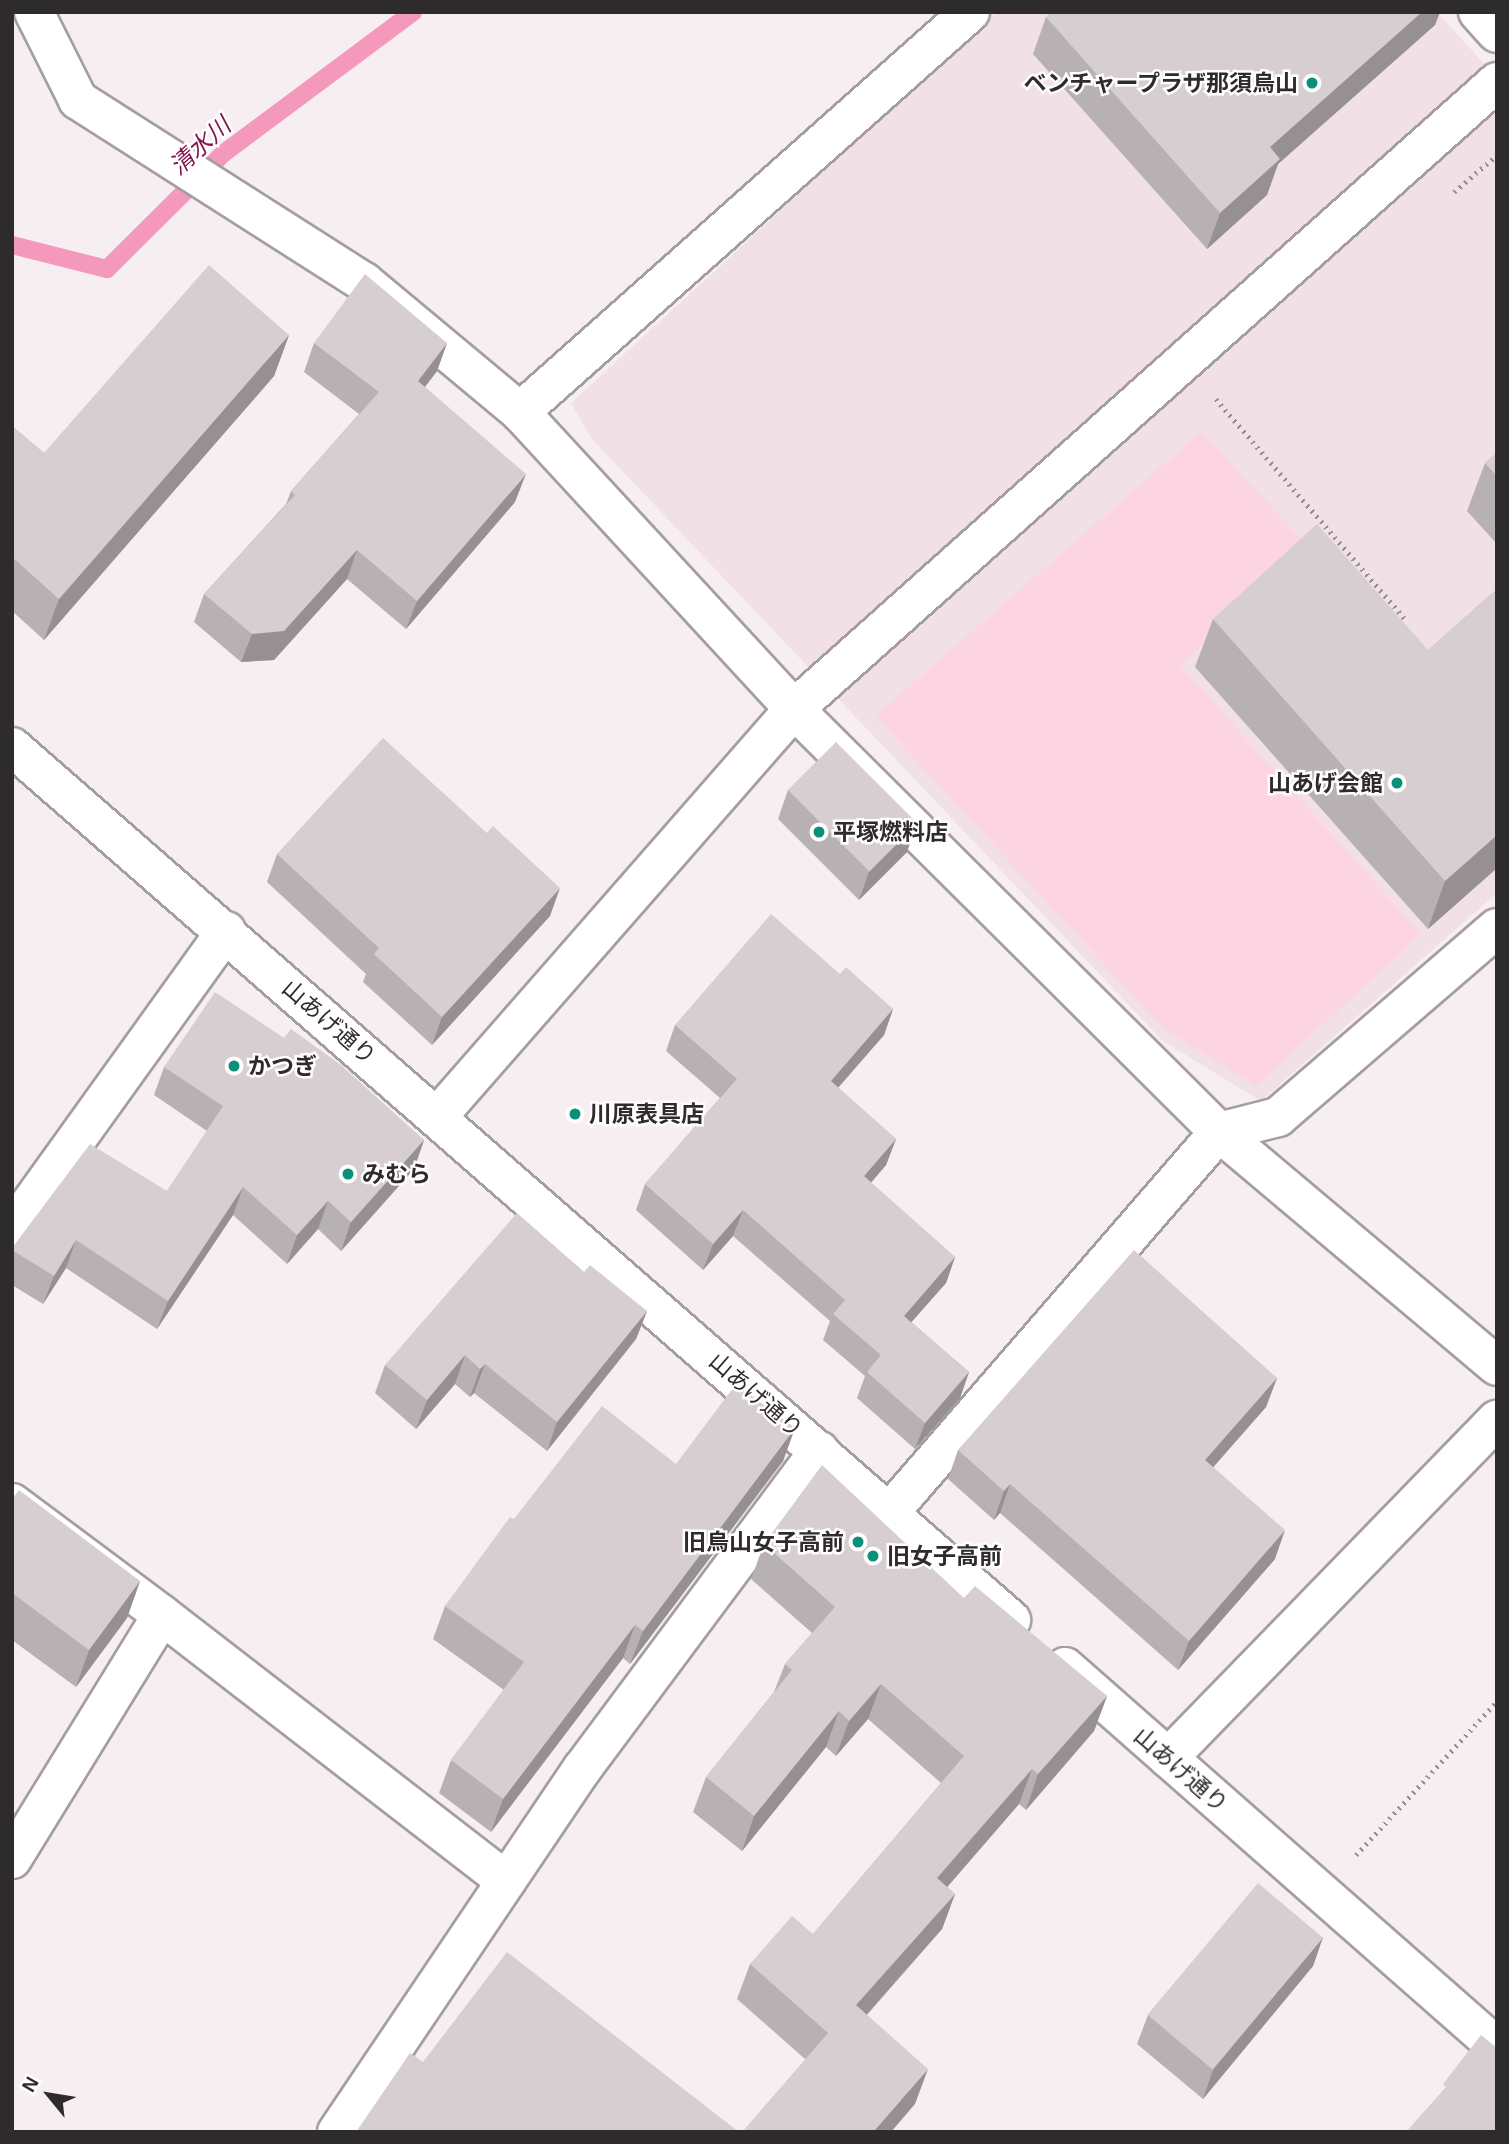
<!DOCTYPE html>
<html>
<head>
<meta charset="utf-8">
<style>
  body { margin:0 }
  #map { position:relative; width:1509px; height:2144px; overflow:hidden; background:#f6eef0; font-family:Helvetica,"Noto Sans JP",sans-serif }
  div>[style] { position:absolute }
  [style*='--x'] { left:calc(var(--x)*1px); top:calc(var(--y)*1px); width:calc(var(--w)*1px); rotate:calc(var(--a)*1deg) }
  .built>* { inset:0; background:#f1e0e6 }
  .green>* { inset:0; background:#fdd4e2 }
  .stream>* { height:18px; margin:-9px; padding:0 9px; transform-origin:9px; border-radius:9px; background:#f499bc }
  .path>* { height:4.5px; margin-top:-2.25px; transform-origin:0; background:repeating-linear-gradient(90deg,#959091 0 2px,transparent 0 7px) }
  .roads { filter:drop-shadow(2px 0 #a59ea0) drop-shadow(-2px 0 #a59ea0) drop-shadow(0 2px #a59ea0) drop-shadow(0 -2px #a59ea0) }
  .minor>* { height:38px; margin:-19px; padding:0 19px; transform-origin:19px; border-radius:19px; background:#fff }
  .major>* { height:38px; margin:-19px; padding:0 19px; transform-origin:19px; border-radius:19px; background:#fff }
  .wall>* { inset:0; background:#b8b1b3 }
  .shaded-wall>* { inset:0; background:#969092 }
  .building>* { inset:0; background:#d6ced0; transform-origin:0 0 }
  .dots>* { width:19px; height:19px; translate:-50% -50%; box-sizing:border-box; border:4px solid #fffdfe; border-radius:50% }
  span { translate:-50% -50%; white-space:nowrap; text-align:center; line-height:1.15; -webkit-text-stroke:5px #fffdfe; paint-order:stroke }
  .poi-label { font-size:23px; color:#2e2b2c; font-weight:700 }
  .right { translate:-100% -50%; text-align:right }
  .left { translate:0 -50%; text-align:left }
  .street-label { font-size:23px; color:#2e2b2c }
  .water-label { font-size:24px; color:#81184d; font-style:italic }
  .frame { position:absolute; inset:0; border:14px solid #2e2b2c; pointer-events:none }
  .north { position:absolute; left:14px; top:2060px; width:70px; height:70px; -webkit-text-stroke:5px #fffdfe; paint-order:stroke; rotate:300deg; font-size:19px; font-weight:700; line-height:28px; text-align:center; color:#2e2b2c }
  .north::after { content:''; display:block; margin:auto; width:24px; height:32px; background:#2e2b2c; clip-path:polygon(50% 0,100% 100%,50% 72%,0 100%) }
</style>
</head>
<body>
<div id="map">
  <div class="built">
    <i style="clip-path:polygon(997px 12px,1437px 12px,1497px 78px,1497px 893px,1261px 1101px,1163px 1041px,591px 438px,571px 403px)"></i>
  </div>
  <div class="green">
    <i style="clip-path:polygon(1201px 432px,1310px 548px,1180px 665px,1421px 934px,1256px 1086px,1162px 1027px,875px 716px)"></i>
  </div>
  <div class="stream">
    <i style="--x:12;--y:245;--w:98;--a:14.2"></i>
    <i style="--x:107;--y:269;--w:165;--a:-44.8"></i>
    <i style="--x:224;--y:153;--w:236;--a:-36.7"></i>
  </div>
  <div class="path">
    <i style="--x:1454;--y:192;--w:57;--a:-40.7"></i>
    <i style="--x:1216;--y:399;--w:293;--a:49.3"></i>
    <i style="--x:1356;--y:1855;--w:209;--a:-47.5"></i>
  </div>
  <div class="roads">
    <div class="minor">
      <i style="--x:34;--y:12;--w:98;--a:63.4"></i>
      <i style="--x:78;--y:100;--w:339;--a:32.5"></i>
      <i style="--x:364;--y:282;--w:203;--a:39.8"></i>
      <i style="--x:520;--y:412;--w:404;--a:47.3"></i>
      <i style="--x:794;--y:709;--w:600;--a:44.86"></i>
      <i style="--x:1219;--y:1132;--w:61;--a:-14.3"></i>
      <i style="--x:1278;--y:1117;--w:289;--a:-40.8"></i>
      <i style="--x:1478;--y:12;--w:28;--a:48"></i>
      <i style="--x:520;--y:412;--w:602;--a:-41.63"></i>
      <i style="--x:437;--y:1117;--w:542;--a:-48.81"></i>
      <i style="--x:794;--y:709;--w:942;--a:-41.73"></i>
      <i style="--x:12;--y:1229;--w:367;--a:-54.3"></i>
      <i style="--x:12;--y:1503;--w:187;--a:36.7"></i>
      <i style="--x:889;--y:1513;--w:504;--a:-49.1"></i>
      <i style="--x:1219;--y:1132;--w:363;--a:40.1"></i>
      <i style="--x:1168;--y:1758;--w:472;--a:-45.8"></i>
      <i style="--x:12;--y:1859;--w:286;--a:-58.4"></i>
      <i style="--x:162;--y:1615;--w:435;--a:37.7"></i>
      <i style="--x:337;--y:2132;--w:438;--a:-56"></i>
      <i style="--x:582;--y:1769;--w:397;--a:-53.3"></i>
    </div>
    <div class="major">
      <i style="--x:12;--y:747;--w:1327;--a:41.15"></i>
      <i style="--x:1065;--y:1667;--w:575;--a:41.34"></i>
    </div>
  </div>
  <div class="wall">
    <i style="clip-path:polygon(1052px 12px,1440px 12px,1435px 25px,1278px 164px,1267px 195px,1207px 249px,1033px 54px,1046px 17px)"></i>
    <i style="clip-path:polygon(289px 335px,274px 376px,44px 640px,12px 611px,12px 426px,44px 453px)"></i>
    <i style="clip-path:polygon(314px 343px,447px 343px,437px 371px,425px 387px,515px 502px,406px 629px,347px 579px,274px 660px,241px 662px,194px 622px,204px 594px,286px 504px,291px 491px,359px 414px,304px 372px)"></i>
    <i style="clip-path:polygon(1497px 453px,1497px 544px,1467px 511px,1485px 463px)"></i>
    <i style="clip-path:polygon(1497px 589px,1497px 868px,1428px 929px,1195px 667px,1213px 619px,1428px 650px)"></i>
    <i style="clip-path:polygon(788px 790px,907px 852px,859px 900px,778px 819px)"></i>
    <i style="clip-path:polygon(277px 854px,550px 916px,432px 1045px,363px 982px,366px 974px,267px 882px)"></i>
    <i style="clip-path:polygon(840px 974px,893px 1009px,884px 1035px,838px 1088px,896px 1139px,886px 1165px,871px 1183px,955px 1257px,946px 1283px,911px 1322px,969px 1372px,960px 1398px,915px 1449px,857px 1398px,865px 1376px,823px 1340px,830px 1321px,733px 1236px,703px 1270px,636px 1210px,645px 1184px,720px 1098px,666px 1051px,675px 1025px)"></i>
    <i style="clip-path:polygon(164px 1067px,424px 1140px,414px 1169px,341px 1251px,318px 1229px,287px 1264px,233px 1215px,157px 1329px,66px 1268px,43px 1304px,12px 1285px,12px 1248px,167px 1191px,207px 1131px,154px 1095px)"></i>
    <i style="clip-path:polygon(584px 1272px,647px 1311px,636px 1339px,547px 1451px,474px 1393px,470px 1397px,455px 1384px,416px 1429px,375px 1393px,385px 1365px)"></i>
    <i style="clip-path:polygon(1277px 1378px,1266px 1407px,1213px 1467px,1275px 1559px,1178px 1670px,1000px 1513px,994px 1520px,948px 1479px,958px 1450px)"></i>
    <i style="clip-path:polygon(795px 1428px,783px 1461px,630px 1664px,623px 1658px,491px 1832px,439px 1793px,451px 1760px,504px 1690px,433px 1639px,445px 1606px,514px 1519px,676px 1464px)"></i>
    <i style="clip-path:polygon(12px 1499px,140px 1581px,127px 1618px,76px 1687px,12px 1640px)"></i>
    <i style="clip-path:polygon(764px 1544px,964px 1598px,1107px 1696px,1094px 1731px,1026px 1810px,1019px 1804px,947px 1887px,955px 1894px,942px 1929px,867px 2015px,915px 2104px,805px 2059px,737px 1999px,750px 1964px,813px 1934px,941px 1783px,868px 1719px,836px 1756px,826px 1747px,742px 1851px,693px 1812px,706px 1777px,774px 1692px,785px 1664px,812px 1633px,751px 1579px)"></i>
    <i style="clip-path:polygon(1323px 1937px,1313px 1966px,1203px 2099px,1137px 2044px,1148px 2015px)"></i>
  </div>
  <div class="shaded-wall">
    <i style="clip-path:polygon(1422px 12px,1440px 12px,1435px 25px,1278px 164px,1267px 195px,1207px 249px,1220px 213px,1270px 147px)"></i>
    <i style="clip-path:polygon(289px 335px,274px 376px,44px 640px,59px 599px)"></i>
    <i style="clip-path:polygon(447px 343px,437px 371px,408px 409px,418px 381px)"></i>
    <i style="clip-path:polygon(526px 474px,515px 502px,406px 629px,417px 601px)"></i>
    <i style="clip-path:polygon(357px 550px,347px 579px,274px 660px,241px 662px,252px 634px)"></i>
    <i style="clip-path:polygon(917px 824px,907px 852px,859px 900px,869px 872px)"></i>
    <i style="clip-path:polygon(1497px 835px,1497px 868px,1428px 929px,1445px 881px)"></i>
    <i style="clip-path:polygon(560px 888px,550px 916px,432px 1045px,442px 1017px)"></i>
    <i style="clip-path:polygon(893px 1009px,884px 1035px,821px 1107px,831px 1081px)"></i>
    <i style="clip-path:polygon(896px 1139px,886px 1165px,854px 1202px,864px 1176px)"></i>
    <i style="clip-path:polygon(424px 1140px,414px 1169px,341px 1251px,351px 1222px)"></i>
    <i style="clip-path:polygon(243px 1187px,233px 1215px,157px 1329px,168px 1301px)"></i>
    <i style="clip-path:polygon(328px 1201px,318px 1229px,287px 1264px,297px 1235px)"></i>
    <i style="clip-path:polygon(743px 1210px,733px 1236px,703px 1270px,713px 1244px)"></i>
    <i style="clip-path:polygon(76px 1240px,66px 1268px,43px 1304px,54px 1276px)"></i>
    <i style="clip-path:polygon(955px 1257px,946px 1283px,894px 1342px,904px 1316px)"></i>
    <i style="clip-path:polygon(647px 1311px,636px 1339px,547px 1451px,557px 1422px)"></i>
    <i style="clip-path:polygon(465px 1355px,455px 1384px,416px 1429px,427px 1400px)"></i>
    <i style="clip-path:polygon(485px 1364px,474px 1393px,470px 1397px,480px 1369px)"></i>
    <i style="clip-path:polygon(969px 1372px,960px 1398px,915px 1449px,925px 1423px)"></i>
    <i style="clip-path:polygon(1277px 1378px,1266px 1407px,1195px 1488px,1205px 1460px)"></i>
    <i style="clip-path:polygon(795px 1428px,783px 1461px,630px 1664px,643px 1631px)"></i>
    <i style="clip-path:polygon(1010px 1484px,1000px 1513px,994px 1520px,1004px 1491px)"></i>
    <i style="clip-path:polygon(1285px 1530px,1275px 1559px,1178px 1670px,1189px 1641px)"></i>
    <i style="clip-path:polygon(140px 1581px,127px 1618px,76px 1687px,89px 1650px)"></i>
    <i style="clip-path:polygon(635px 1625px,623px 1658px,491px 1832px,503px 1799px)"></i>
    <i style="clip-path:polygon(881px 1684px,868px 1719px,836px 1756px,849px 1721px)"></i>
    <i style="clip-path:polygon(1107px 1696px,1094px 1731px,1026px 1810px,1038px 1774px)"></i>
    <i style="clip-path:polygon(839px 1711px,826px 1747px,742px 1851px,754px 1816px)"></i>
    <i style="clip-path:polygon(1032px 1769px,1019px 1804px,924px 1914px,937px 1878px)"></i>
    <i style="clip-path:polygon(955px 1894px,942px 1929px,843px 2041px,856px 2005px)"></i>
    <i style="clip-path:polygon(1323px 1937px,1313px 1966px,1203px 2099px,1213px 2070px)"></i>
    <i style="clip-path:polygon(928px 2069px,915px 2104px,891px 2132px,873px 2132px)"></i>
  </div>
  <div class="building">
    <i style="clip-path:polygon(1052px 12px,1422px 12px,1270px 147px,1280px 159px,1220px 213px,1046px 17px)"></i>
    <i style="clip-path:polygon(209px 265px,289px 335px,59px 599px,12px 557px,12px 426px,44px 453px)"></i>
    <i style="clip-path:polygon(365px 274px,447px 343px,418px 381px,526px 474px,417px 601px,357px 550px,284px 631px,252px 634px,204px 594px,295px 495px,291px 491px,379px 392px,314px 343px)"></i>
    <i style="clip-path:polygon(1497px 453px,1497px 476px,1485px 463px)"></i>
    <i style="clip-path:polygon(1317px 524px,1428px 650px,1497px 589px,1497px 835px,1445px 881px,1213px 619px)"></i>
    <i style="clip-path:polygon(383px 738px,487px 833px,493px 826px,560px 888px,442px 1017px,374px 954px,379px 948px,277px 854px)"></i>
    <i style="left:836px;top:742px;width:115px;height:68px;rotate:45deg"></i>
    <i style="clip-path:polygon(771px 914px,840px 974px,846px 967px,893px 1009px,831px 1081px,896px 1139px,864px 1176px,955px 1257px,904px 1316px,969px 1372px,925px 1423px,867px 1372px,881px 1355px,833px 1314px,845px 1300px,743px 1210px,713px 1244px,645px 1184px,737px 1079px,675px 1025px)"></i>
    <i style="clip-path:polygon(215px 992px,284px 1038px,291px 1029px,341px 1065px,424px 1140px,351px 1222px,328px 1201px,297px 1235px,243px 1187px,168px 1301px,76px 1240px,54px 1276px,12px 1250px,12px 1248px,90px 1144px,167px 1191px,223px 1106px,164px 1067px)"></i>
    <i style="clip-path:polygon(517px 1213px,584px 1272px,590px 1265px,647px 1311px,557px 1422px,485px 1364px,480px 1369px,465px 1355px,427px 1400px,385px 1365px)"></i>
    <i style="clip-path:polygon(1134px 1250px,1277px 1378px,1205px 1460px,1285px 1530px,1189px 1641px,1010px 1484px,1004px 1491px,958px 1450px)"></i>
    <i style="clip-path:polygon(736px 1384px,795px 1428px,643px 1631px,635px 1625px,503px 1799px,451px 1760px,524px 1662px,445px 1606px,510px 1517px,514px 1519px,602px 1406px,676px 1464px)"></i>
    <i style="clip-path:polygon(822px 1465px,964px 1598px,975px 1586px,1107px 1696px,1038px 1774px,1032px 1769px,937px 1878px,955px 1894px,856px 2005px,928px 2069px,873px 2132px,742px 2132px,828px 2033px,750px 1964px,792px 1916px,813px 1934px,964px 1756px,881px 1684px,849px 1721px,839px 1711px,754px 1816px,706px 1777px,792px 1670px,785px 1664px,835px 1607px,764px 1544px)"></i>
    <i style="clip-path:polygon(19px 1490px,140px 1581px,89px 1650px,12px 1593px,12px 1499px)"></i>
    <i style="left:1258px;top:1883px;width:85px;height:172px;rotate:40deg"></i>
    <i style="clip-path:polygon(507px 1952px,739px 2132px,356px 2132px,410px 2053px,423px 2062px)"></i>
    <i style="clip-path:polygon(1481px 2035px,1497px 2048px,1497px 2132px,1406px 2132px,1446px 2087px,1443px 2084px)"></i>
  </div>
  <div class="dots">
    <i style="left:1312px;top:83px;background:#099079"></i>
    <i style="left:1397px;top:783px;background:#099079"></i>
    <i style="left:819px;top:832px;background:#099079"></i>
    <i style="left:234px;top:1066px;background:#099079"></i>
    <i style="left:575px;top:1114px;background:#099079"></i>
    <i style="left:348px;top:1174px;background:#099079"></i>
    <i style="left:858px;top:1542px;background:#099079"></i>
    <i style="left:873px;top:1556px;background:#099079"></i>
  </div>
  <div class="poi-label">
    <span class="right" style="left:1298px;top:83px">ベンチャープラザ那須烏山</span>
    <span class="right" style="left:1383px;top:783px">山あげ会館</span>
    <span class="left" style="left:833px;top:832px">平塚燃料店</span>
    <span class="left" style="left:248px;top:1066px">かつぎ</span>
    <span class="left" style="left:589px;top:1114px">川原表具店</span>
    <span class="left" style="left:362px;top:1174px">みむら</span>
    <span class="right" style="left:844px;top:1542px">旧烏山女子高前</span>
    <span class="left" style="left:887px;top:1556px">旧女子高前</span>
  </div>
  <div class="street-label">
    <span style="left:329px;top:1022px;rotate:41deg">山あげ通り</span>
    <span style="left:756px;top:1395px;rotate:41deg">山あげ通り</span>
    <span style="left:1181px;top:1770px;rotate:41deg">山あげ通り</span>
  </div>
  <div class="water-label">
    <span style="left:200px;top:146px;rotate:-42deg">清水川</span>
  </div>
  <div class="frame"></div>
  <div class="north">N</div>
</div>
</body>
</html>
